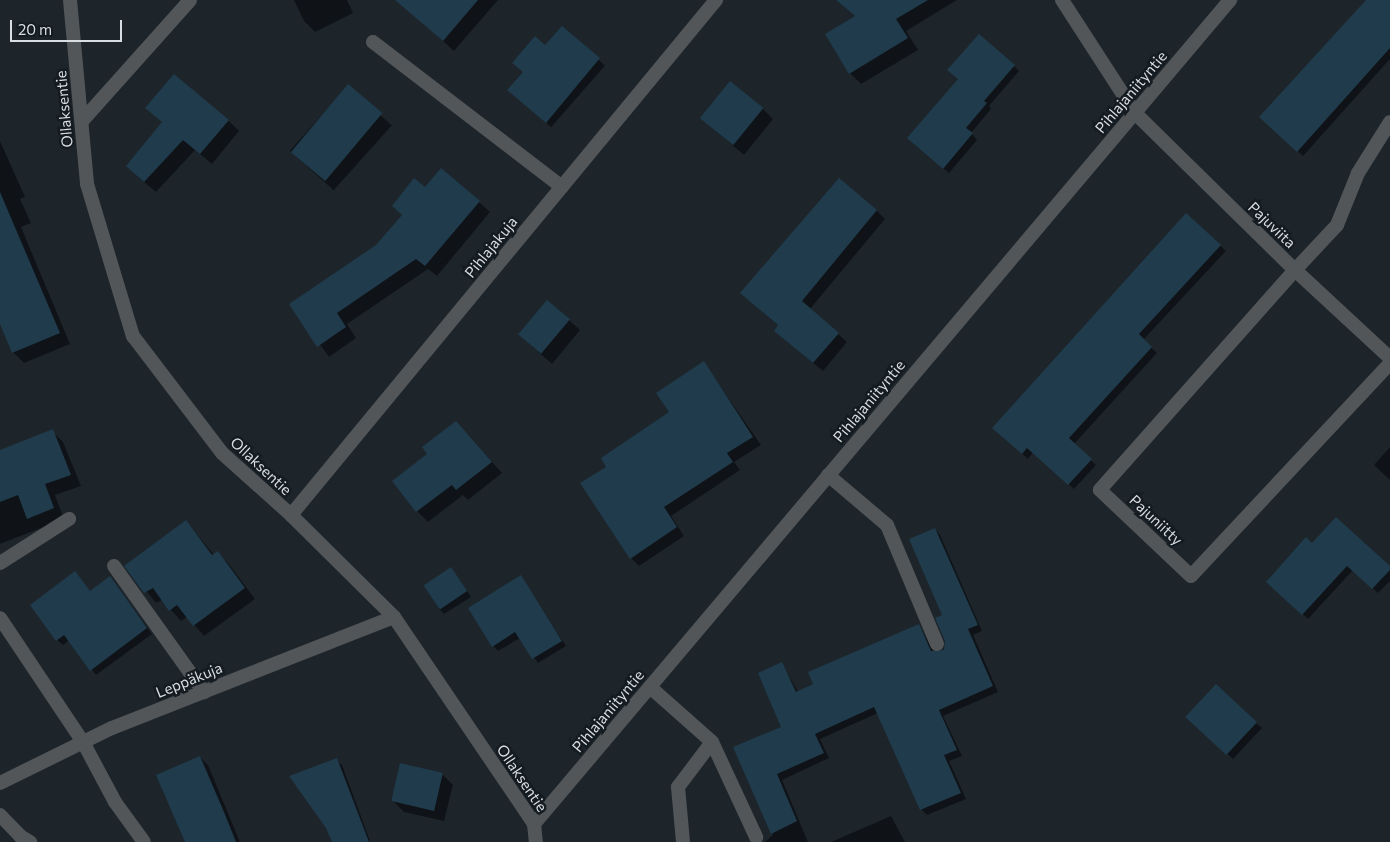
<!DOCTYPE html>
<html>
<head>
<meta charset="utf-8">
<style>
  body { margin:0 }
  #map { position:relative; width:1390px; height:842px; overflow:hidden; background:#1d252b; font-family:Commissioner,sans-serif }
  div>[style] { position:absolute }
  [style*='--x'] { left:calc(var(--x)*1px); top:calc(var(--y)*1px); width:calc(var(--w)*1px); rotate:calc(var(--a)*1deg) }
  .shadow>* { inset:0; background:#0007; transform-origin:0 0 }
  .building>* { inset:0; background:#1f3b4c; transform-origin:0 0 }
  .service>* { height:14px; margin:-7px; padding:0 7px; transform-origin:7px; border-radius:7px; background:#525659 }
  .minor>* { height:14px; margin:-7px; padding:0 7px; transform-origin:7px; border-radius:7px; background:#525659 }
  .tertiary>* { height:14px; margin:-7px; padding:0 7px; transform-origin:7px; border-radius:7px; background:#525659 }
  span { translate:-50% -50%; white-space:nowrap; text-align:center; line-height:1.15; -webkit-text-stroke:5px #141c21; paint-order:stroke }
  .street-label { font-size:15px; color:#d8dee2 }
  .scale { position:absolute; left:10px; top:20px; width:112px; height:22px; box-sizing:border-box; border:2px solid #d8dee2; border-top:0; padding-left:6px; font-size:15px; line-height:18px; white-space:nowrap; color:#d8dee2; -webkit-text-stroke:4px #141c21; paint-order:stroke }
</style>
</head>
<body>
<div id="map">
  <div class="shadow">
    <i style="clip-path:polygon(294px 0,347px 0,353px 13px,315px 32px,304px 21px)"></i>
    <i style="clip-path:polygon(420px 0,498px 0,454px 51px,411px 12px)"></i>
    <i style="clip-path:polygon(836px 0,957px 0,906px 31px,918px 50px,861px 84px,850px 73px,856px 17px)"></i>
    <i style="clip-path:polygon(1368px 0,1390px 0,1390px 59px,1303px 156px,1261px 117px)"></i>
    <i style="left:562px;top:28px;width:57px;height:82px;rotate:41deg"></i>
    <i style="clip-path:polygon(1014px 66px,1019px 71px,989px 106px,991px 109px,971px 133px,977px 140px,949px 173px,914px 144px,959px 79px)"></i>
    <i style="left:348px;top:86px;width:59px;height:87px;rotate:42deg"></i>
    <i style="clip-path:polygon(762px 108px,773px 119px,744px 155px,700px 118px)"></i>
    <i style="clip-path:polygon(228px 120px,239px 131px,212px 164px,195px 150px,156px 192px,138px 177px,163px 123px)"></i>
    <i style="clip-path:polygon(0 141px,25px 197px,20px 199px,31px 223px,21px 227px,70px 344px,24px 363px,13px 352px,0 321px)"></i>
    <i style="clip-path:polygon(425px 189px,479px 202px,490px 212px,437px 276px,428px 269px,347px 324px,356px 338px,329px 357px,290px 304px,377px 246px)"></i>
    <i style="clip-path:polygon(876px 210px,885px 219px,810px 309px,847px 342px,823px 371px,784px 339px,776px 331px,779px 326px,741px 293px)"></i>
    <i style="clip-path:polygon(1186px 214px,1226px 251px,1143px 340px,1157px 353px,1074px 444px,1096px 465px,1074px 489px,1033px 452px,1028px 459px,999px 433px)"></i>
    <i style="clip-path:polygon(569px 320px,580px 330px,552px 364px,519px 335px)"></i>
    <i style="clip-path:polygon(704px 363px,761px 445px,734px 462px,740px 470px,671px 516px,684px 536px,639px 566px,631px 558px,608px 467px,671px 413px)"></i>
    <i style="clip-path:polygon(52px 431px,63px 442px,81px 486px,55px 495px,64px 519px,0 544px,0 451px)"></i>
    <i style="clip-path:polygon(467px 434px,502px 473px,468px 500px,463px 495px,428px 522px,417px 511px)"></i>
    <i style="clip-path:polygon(1390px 447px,1390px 480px,1374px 465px)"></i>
    <i style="clip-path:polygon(186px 521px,214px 555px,218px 552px,228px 563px,255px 599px,204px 636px,187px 617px,181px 621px,162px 600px,156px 603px,126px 566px)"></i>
    <i style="clip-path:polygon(935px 529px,940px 535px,982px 631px,973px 635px,998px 692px,943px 716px,962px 756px,949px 761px,966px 799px,927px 815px,922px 810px,878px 713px,820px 739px,829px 758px,782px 780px,808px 842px,765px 842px,773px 835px,735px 748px,783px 728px,782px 664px,798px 692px,919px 626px,934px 652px,945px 651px,946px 641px)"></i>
    <i style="clip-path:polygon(1312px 545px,1390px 567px,1390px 581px,1378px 593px,1353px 570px,1308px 619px,1273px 587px)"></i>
    <i style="clip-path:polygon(451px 568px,471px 597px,444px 614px,439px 609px)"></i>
    <i style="clip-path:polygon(521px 577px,566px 646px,538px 663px,520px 638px,498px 651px,493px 646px)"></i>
    <i style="clip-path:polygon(110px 578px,152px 634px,96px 675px,69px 640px,63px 645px,57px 640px,91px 592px)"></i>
    <i style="clip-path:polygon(1193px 723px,1256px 723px,1262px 728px,1233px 759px)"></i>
    <i style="clip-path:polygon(200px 757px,208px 765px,240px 842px,194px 842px)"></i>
    <i style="clip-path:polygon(336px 760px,342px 765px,370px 841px,367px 842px,333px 842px)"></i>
    <i style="clip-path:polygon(442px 774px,453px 785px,444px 821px,404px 812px,393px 801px)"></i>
    <i style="clip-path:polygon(891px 816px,905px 842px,831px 842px)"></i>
  </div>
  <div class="building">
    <i style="clip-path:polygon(395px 0,478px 0,443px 41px)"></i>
    <i style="clip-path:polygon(836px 0,928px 0,896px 19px,908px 38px,849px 74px,825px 34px,855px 16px)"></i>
    <i style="clip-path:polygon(1366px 0,1390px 0,1390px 48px,1297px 152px,1259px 117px)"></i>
    <i style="clip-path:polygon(562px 26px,600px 58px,546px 123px,507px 90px,523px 72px,512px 63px,535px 36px,545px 45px)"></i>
    <i style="clip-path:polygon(979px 34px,1015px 65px,984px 101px,987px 103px,966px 128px,973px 133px,943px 169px,907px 138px,958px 79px,947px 70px)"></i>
    <i style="clip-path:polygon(174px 74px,229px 120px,200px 154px,183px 140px,144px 182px,126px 166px,162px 122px,145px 108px)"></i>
    <i style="left:730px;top:81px;width:43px;height:48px;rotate:39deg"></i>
    <i style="left:348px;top:84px;width:45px;height:89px;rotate:40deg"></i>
    <i style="clip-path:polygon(441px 168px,480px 201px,425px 266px,416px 259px,337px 313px,346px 327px,317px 347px,289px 304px,376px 245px,402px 215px,392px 206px,414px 178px,425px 187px)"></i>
    <i style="clip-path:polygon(839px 178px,877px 210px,802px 301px,839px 333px,813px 363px,774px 331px,778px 325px,740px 293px)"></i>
    <i style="clip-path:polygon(0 192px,60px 333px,12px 353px,0 324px)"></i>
    <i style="clip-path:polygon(1186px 213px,1221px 245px,1139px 334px,1152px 347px,1069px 438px,1092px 459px,1068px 485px,1027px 448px,1022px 454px,992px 428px)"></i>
    <i style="left:547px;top:300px;width:30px;height:45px;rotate:40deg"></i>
    <i style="clip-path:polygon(704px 361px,753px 437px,727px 453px,733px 462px,664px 507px,677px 527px,630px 559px,580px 483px,606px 467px,601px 458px,669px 412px,656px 393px)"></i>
    <i style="clip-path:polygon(456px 421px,492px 462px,456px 490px,452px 485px,416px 512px,392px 481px,427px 454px,422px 447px)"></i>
    <i style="clip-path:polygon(53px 429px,71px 475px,45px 484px,54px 508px,27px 519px,18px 495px,0 502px,0 450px)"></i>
    <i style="clip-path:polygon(1336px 517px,1390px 566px,1390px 570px,1372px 589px,1347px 566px,1302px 615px,1266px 582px,1306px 537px,1312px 543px)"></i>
    <i style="clip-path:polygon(186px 520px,212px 555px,218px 551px,245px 588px,193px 626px,177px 605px,169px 611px,153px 588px,144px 593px,124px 566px)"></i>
    <i style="clip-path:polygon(935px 528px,978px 625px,968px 629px,993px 686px,939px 710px,957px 750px,944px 755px,961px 793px,920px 810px,874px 707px,815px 734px,824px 753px,777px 774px,797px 821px,771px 834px,733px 747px,781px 727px,758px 673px,782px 662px,796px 692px,813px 684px,808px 672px,919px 624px,931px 651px,944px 650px,945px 641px,935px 618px,942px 615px,909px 539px)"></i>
    <i style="left:451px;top:567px;width:29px;height:33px;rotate:56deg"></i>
    <i style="clip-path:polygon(75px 571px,90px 591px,110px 576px,147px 628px,90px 671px,64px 635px,56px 641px,30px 605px)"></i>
    <i style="clip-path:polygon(521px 575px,562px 641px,532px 659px,515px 632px,492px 647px,468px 608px)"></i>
    <i style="left:1216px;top:684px;width:56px;height:45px;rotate:43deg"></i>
    <i style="clip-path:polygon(200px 756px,224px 812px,236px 842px,185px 842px,156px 775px)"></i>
    <i style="clip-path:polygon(337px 758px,369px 842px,332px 842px,326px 828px,289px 776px)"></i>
    <i style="left:400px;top:763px;width:44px;height:39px;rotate:13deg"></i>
  </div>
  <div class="service">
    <i style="--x:373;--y:42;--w:238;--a:37.5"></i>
    <i style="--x:82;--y:121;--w:162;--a:-48.2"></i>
    <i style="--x:1295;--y:270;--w:62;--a:-47"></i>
    <i style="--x:1337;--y:225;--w:56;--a:-68"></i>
    <i style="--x:1358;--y:173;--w:60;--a:-57.9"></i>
    <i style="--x:828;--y:475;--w:77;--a:40.3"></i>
    <i style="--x:887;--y:525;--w:129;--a:67.2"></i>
    <i style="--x:0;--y:563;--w:82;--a:-32.5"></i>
    <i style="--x:114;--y:566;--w:155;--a:54.5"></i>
    <i style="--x:0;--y:618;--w:149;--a:56.2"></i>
    <i style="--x:83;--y:742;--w:68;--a:61.9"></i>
    <i style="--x:115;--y:802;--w:49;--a:54.1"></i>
    <i style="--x:650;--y:687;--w:83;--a:41.6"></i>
    <i style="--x:712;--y:742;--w:105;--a:65.1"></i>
    <i style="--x:0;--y:815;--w:29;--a:46"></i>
    <i style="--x:20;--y:836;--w:12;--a:31"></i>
    <i style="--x:683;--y:842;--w:55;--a:-95.2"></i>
    <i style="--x:678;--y:787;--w:56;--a:-52.9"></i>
  </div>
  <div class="minor">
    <i style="--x:1062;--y:0;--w:135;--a:57.1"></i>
    <i style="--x:1135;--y:113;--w:224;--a:44.5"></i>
    <i style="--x:1295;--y:270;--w:129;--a:42.8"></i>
    <i style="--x:1295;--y:270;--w:294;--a:131.6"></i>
    <i style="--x:1100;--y:490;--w:125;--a:43.4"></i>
    <i style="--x:1191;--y:576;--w:291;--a:-46.9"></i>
    <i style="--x:291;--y:515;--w:668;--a:-50.47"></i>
    <i style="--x:0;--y:783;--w:125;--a:-26.2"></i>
    <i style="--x:112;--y:728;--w:303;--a:-21.5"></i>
    <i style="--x:534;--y:824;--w:1079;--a:-49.81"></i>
  </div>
  <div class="tertiary">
    <i style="--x:70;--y:0;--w:185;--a:84.7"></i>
    <i style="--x:87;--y:184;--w:159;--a:73.2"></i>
    <i style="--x:133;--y:336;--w:147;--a:52.7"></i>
    <i style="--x:222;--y:453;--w:93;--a:41.9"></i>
    <i style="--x:291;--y:515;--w:145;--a:44.7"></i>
    <i style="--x:394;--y:617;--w:250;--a:55.9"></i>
    <i style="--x:534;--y:824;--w:18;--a:84"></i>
  </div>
  <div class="street-label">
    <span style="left:1131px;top:92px;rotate:-50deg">Pihlajaniityntie</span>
    <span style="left:64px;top:109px;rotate:-95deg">Ollaksentie</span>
    <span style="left:1272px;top:225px;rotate:44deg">Pajuviita</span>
    <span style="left:491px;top:247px;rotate:-51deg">Pihlajakuja</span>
    <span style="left:869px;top:401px;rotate:-50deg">Pihlajaniityntie</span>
    <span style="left:261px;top:466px;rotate:43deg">Ollaksentie</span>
    <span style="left:1156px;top:520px;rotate:43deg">Pajuniitty</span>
    <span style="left:189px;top:680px;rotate:-22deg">Leppäkuja</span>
    <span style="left:608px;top:711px;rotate:-50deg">Pihlajaniityntie</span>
    <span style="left:522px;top:778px;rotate:56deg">Ollaksentie</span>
  </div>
  <div class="scale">20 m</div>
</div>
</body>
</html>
